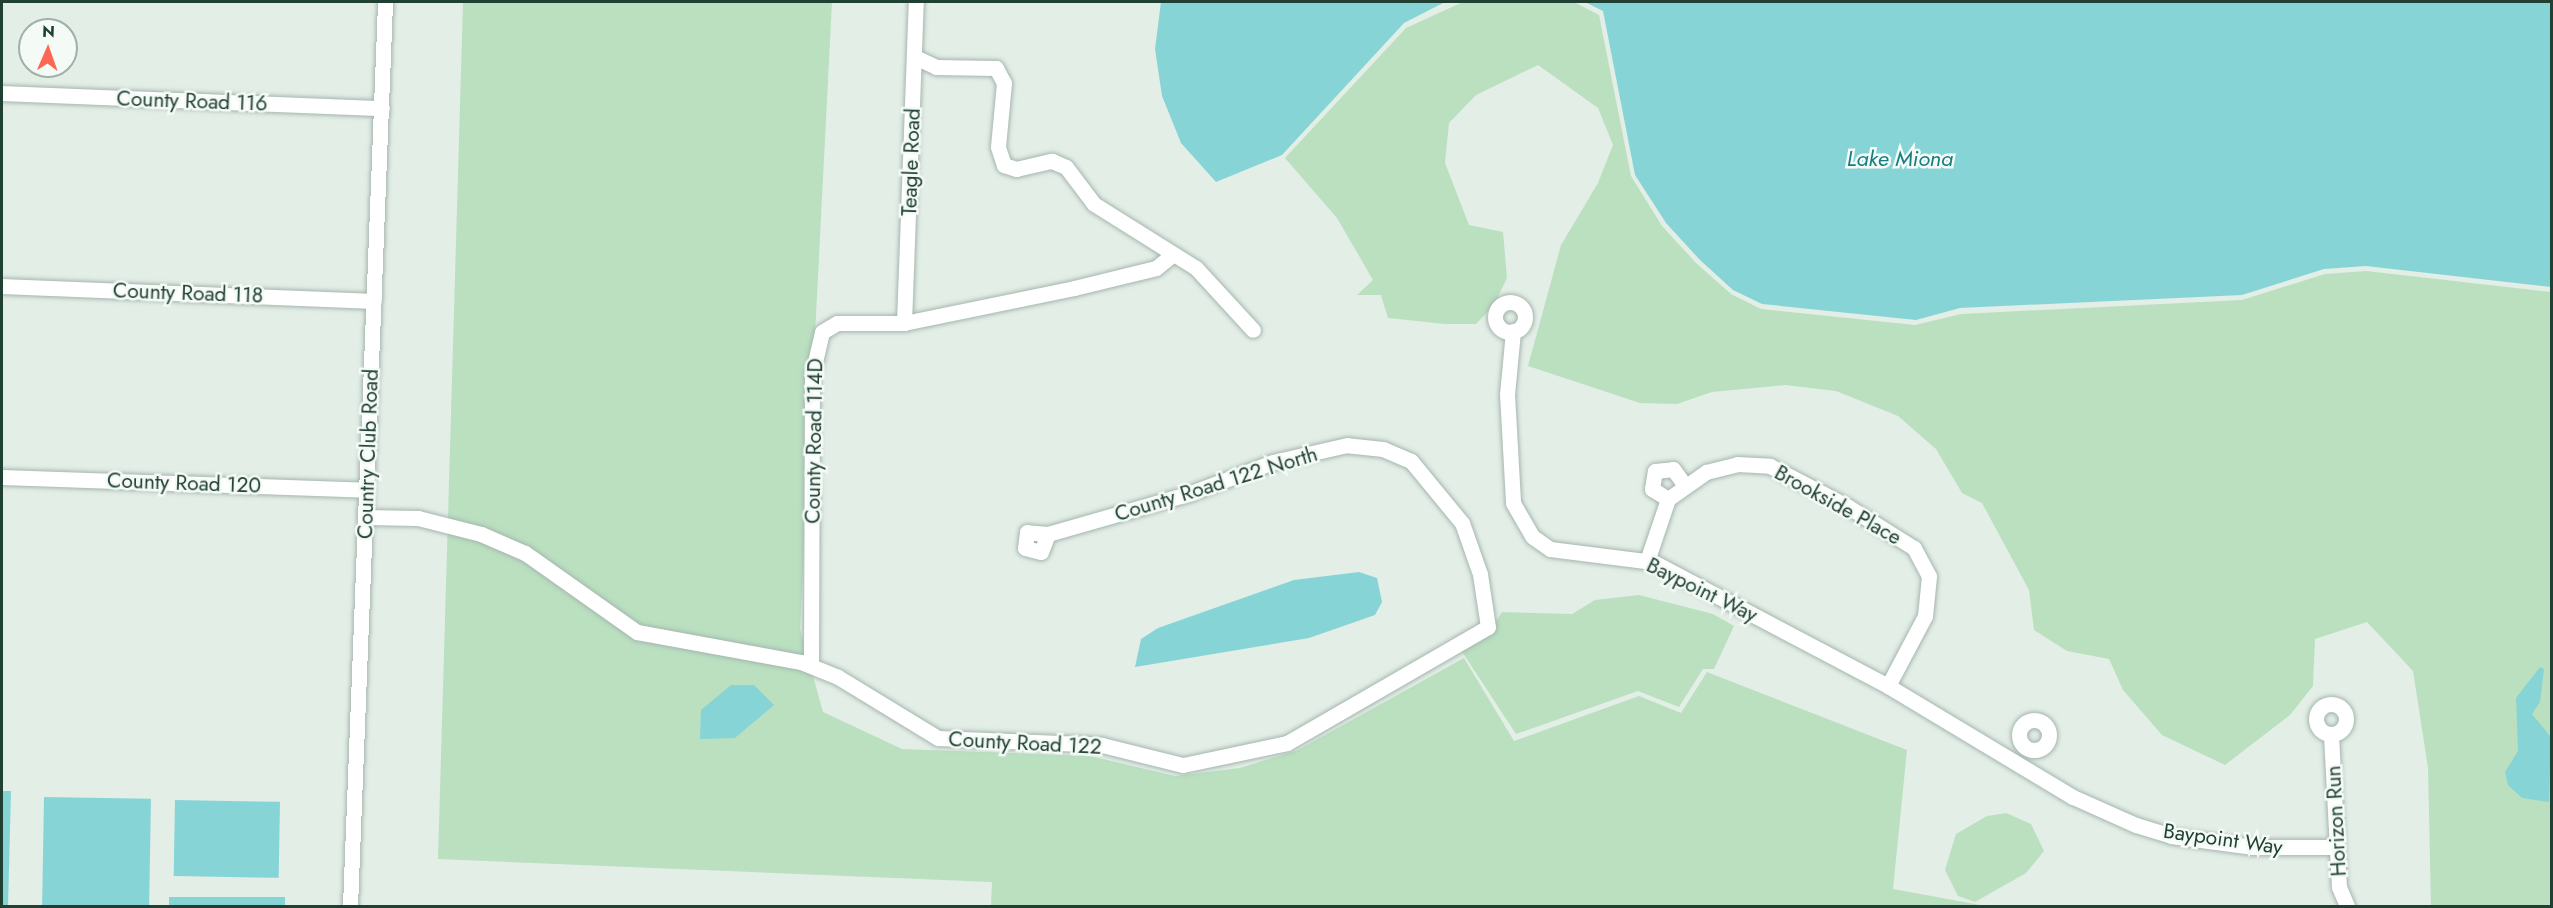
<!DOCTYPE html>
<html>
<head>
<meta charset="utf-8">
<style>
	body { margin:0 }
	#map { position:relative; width:2553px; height:908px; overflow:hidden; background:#e3eee7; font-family:Jost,sans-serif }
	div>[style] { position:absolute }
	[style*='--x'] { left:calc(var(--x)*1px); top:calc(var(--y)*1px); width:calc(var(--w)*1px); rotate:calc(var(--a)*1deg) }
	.green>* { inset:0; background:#bae0c0 }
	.water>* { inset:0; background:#87d4d6; transform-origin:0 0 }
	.roads { filter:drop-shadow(0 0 2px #a5b6ae) drop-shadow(0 0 2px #a5b6ae) }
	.minor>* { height:15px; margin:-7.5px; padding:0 7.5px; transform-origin:7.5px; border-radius:7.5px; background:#fff }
	.minor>.ring { margin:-7.5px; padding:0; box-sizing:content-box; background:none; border:15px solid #fff; border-radius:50% }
	span { translate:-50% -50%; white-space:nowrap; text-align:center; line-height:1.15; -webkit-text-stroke:5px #f4faf6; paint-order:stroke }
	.street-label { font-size:21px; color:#214034 }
	.water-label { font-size:22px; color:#177d81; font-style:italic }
	.frame { position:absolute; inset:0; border:3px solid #214034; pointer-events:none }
	.north { position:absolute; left:18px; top:18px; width:60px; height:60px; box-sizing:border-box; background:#f4faf6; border:2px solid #a0b0a8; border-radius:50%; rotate:2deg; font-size:16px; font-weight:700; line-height:24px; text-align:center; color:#214034 }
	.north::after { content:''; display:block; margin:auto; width:21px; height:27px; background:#fb6754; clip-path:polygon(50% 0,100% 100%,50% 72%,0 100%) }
</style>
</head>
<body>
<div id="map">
	<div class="green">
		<div style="clip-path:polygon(463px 2px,832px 2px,800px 629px,823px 712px,902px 749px,1090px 756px,1175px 776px,1240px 768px,1298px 750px,1464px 658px,1514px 741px,1639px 696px,1681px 713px,1707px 672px,1907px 750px,1893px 889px,1986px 906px,991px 906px,992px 882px,438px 859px)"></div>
		<div style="clip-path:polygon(1463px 2px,1574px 2px,1599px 15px,1631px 176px,1662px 226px,1697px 264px,1731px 294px,1761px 309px,1915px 325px,1961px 314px,2242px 300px,2325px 274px,2366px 271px,2551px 292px,2551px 906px,2431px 906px,2428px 768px,2413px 671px,2367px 622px,2315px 639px,2313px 686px,2290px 715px,2225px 765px,2162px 735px,2123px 690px,2109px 659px,2067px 651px,2034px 630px,2029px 590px,1982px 503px,1962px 493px,1936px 449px,1898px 416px,1836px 391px,1785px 385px,1712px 392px,1677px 404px,1640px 403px,1528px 366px,1561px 245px,1598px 183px,1613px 145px,1598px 108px,1538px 65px,1476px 95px,1449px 123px,1445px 163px,1469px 225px,1503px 232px,1507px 278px,1494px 305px,1476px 324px,1445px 324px,1388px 318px,1381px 295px,1357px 295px,1373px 280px,1337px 218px,1285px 158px,1406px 28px)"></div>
		<div style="clip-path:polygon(1639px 595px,1713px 614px,1734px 626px,1714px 669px,1703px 669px,1679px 707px,1638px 691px,1516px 734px,1459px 647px,1491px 629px,1502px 612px,1572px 614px,1595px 600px)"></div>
		<div style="clip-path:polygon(2006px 813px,2031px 824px,2044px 851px,2026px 873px,1975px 902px,1958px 896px,1945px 870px,1956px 834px,1987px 816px)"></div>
	</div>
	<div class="water">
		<div style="clip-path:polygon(1161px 2px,1445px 2px,1404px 23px,1282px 155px,1216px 182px,1181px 143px,1162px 96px,1155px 49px)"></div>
		<div style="clip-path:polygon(1585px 2px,2551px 2px,2551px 287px,2366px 266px,2324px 269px,2242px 295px,1960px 308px,1916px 320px,1762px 304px,1733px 290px,1700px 260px,1666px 223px,1635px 175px,1603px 11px)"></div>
		<div style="clip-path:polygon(1359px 572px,1377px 578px,1382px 602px,1375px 615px,1309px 638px,1135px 667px,1141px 639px,1158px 628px,1294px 580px)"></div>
		<div style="clip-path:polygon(2540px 667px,2544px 669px,2540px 702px,2532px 714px,2551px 737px,2549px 802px,2522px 798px,2508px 785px,2505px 772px,2518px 751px,2516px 698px)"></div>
		<div style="clip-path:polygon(731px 685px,754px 685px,774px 705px,735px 738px,700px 739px,701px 710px)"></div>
		<div style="clip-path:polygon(2px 791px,11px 791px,8px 906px,2px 906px)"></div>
		<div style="left:44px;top:797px;width:107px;height:109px;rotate:1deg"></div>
		<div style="left:175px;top:800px;width:105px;height:76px;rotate:1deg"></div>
		<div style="left:169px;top:897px;width:116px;height:9px"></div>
	</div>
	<div class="roads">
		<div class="minor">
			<div style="--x:915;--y:57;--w:23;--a:25"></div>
			<div style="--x:936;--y:67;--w:60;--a:1"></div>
			<div style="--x:996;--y:68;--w:17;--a:62"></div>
			<div style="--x:1004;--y:83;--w:64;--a:95.4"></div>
			<div style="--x:998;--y:147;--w:19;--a:72"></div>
			<div style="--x:1004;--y:165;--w:13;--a:18"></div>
			<div style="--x:1016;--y:169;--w:37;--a:-13"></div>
			<div style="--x:1052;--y:161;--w:15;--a:23"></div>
			<div style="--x:1066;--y:167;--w:46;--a:52.9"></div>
			<div style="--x:1094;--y:204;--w:120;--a:32.1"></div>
			<div style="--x:1196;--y:268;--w:84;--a:47.4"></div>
			<div style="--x:2;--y:93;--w:380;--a:2.3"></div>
			<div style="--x:2;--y:286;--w:372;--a:2.3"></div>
			<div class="ring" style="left:1495px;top:302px;width:15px;height:15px"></div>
			<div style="--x:904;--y:323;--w:321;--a:-87.9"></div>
			<div style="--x:1513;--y:331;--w:63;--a:95.4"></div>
			<div style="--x:1507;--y:394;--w:109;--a:86.8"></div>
			<div style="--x:1513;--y:503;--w:39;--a:60"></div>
			<div style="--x:1533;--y:537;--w:21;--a:35"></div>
			<div style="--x:1550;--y:549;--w:104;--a:7.2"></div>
			<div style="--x:1653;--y:562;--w:266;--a:27.8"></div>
			<div style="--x:1888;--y:686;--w:216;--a:31"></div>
			<div style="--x:2073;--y:797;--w:69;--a:24"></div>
			<div style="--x:2136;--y:825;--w:37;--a:17"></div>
			<div style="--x:2171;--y:836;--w:83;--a:7.6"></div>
			<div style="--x:2253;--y:847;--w:84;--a:0"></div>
			<div style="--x:2;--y:477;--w:364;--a:2"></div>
			<div style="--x:1668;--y:499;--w:19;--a:-148"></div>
			<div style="--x:1652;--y:489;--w:18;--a:-81"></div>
			<div style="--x:1655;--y:471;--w:18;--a:-6"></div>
			<div style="--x:1673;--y:469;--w:19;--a:54"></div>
			<div style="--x:365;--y:517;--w:53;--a:1.1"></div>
			<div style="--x:418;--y:518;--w:65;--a:14.3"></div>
			<div style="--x:481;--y:534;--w:48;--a:23.4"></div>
			<div style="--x:525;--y:553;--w:137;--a:35.2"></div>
			<div style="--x:637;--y:632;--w:167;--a:10.4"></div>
			<div style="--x:801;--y:662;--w:40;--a:22"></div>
			<div style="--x:838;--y:677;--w:117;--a:31.4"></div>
			<div style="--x:938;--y:738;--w:164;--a:2.4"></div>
			<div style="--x:1102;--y:745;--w:83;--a:13.9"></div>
			<div style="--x:1183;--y:765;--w:106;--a:-11.9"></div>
			<div style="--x:1287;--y:743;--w:232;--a:-30"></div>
			<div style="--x:1488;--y:627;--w:54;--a:-98.6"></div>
			<div style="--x:1480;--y:574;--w:54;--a:-109.4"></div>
			<div style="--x:1462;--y:523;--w:80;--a:-129.4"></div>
			<div style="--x:1411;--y:461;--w:30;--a:-157"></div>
			<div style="--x:1383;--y:449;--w:36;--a:-174"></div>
			<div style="--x:1347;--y:445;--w:76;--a:167.1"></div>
			<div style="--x:1273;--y:462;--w:88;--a:159.3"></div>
			<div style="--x:1191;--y:493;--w:149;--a:164"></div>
			<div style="--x:1048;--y:534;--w:21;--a:-175"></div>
			<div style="--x:1027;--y:532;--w:16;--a:97"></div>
			<div style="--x:1025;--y:548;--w:16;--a:14"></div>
			<div style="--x:1041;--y:552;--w:19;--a:-69"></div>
			<div style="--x:1647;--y:561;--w:65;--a:-71.3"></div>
			<div style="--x:1668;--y:499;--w:47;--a:-35.4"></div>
			<div style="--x:1706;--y:472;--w:32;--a:-14"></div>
			<div style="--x:1737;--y:464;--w:33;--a:3"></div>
			<div style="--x:1770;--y:466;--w:87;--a:27.5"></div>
			<div style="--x:1847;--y:506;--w:79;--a:32.1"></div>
			<div style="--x:1914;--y:548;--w:32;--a:62"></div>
			<div style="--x:1929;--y:576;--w:40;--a:95.7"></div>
			<div style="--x:1925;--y:616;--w:79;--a:117.9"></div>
			<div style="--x:811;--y:665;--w:290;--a:-89.8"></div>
			<div style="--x:812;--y:375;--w:44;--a:-76.9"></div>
			<div style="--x:822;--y:332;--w:17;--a:-31"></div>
			<div style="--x:837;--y:323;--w:67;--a:0"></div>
			<div style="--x:904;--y:323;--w:174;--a:-11.6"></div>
			<div style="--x:1074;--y:288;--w:84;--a:-13.7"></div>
			<div style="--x:1156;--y:268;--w:22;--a:-39"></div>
			<div class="ring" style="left:2316px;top:704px;width:15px;height:15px"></div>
			<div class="ring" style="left:2019px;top:720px;width:15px;height:15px"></div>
			<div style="--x:2331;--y:735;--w:152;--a:87"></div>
			<div style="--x:2339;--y:887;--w:21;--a:67"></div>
			<div style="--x:350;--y:906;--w:905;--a:-87.78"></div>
		</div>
	</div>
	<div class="street-label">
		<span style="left:192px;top:101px;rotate:2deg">County Road 116</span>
		<span style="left:911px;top:162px;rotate:-88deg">Teagle Road</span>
		<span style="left:188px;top:293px;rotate:2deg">County Road 118</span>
		<span style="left:814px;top:441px;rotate:-89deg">County Road 114D</span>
		<span style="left:368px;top:454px;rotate:-88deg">Country Club Road</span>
		<span style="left:184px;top:483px;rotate:2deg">County Road 120</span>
		<span style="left:1216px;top:484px;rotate:-17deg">County Road 122 North</span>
		<span style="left:1838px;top:505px;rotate:29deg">Brookside Place</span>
		<span style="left:1702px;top:590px;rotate:26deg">Baypoint Way</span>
		<span style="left:1025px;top:743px;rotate:3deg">County Road 122</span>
		<span style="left:2336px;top:821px;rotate:-93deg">Horizon Run</span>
		<span style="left:2223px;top:839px;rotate:8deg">Baypoint Way</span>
	</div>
	<div class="water-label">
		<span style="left:1900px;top:159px">Lake Miona</span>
	</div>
	<div class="frame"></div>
	<div class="north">N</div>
</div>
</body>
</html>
